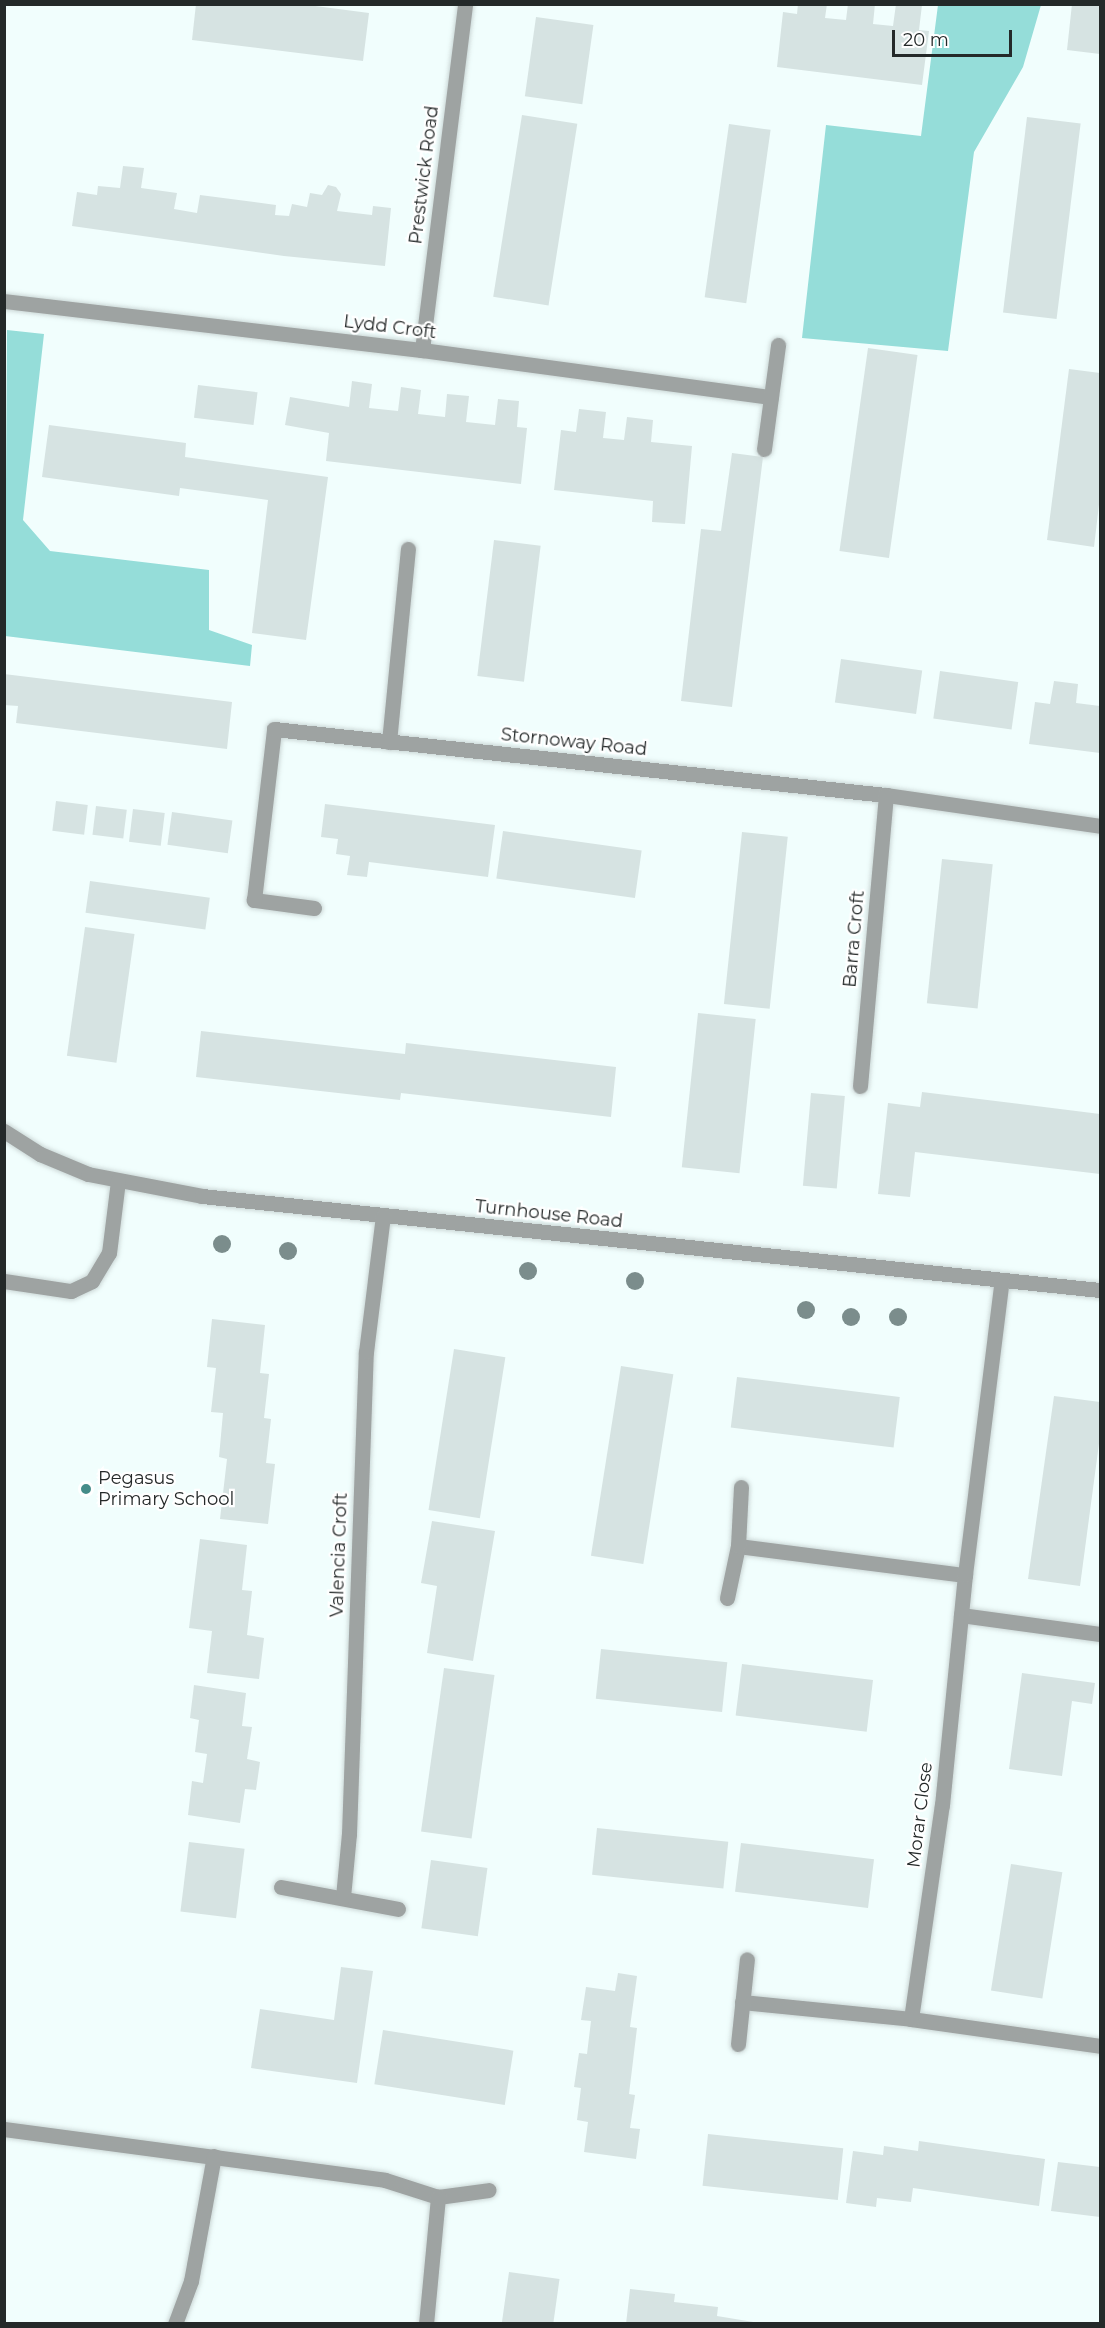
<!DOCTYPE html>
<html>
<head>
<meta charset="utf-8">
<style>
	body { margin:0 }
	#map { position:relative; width:1105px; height:2328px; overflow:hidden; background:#f1fefd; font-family:Montserrat,sans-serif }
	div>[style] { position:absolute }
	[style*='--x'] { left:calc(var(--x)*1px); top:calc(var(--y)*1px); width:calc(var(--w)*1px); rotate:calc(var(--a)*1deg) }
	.green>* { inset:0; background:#95ddd9 }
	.building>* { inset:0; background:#d6e3e2; transform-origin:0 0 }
	.roads { filter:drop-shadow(0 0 2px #ccd8d7) drop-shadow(0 0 2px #ccd8d7) }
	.minor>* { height:15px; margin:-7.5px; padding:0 7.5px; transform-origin:7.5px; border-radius:7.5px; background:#9ea3a2 }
	.trees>* { width:18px; height:18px; margin:-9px; border-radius:50%; background:#7b8d8c }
	.dots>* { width:16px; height:16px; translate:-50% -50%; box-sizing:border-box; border:3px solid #fff; border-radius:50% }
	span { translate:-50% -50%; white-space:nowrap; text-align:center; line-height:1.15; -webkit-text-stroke:4.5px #fff; paint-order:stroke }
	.street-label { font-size:18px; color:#242929 }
	.poi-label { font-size:18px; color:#242929 }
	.left { translate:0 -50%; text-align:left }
	.frame { position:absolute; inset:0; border:6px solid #242929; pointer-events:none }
	.scale { position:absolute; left:892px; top:30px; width:120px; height:27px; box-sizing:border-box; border:3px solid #242929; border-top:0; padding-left:8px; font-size:18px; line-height:21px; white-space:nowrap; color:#242929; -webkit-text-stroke:4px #fff; paint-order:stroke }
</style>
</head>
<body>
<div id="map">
	<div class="green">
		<div style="clip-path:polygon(938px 5px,1041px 5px,1023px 67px,974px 152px,948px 351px,802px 338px,826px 125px,921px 136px)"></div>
		<div style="clip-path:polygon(7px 330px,44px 334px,23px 520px,50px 551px,209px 570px,209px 630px,252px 645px,250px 666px,5px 636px)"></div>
	</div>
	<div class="building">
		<div style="clip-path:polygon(196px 4px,300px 4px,369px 13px,363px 61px,192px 40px)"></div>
		<div style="clip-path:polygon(798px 4px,827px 4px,825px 18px,846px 20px,848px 4px,875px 4px,873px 24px,893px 26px,896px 4px,922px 5px,919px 30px,929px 31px,922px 85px,777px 67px,783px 12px,797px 14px)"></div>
		<div style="clip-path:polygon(1072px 4px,1100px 6px,1100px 54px,1067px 50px)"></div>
		<div style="left:536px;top:17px;width:58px;height:80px;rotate:8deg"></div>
		<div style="left:522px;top:115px;width:56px;height:184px;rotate:9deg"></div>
		<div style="left:1027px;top:117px;width:54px;height:197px;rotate:7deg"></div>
		<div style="left:729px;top:124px;width:42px;height:175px;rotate:8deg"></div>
		<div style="clip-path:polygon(123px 166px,144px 168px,141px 188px,177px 193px,174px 209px,197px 213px,200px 195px,276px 205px,275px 215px,289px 216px,292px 204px,307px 207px,310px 193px,322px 195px,328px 185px,336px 187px,341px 194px,337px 211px,372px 215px,373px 206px,391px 208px,385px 266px,284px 256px,72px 226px,77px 192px,97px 195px,98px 186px,120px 188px)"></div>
		<div style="left:868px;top:348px;width:50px;height:205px;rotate:8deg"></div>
		<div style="clip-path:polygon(1069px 369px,1100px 373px,1100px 496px,1094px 547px,1047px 540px)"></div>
		<div style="clip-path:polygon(352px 381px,372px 384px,369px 408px,398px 411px,401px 387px,421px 390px,418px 414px,445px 417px,447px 394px,469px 396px,466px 422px,495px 425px,498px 399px,519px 401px,517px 427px,527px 428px,521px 484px,326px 461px,329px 433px,285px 425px,290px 397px,349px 407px)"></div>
		<div style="left:198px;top:385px;width:60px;height:33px;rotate:7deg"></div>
		<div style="clip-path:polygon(579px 409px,606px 412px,603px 438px,624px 440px,627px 417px,653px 420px,651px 442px,692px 446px,685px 524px,652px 522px,653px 501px,554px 490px,561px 430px,576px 432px)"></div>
		<div style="clip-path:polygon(49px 425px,186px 443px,185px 457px,328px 477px,306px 640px,252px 633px,268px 500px,180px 488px,179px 496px,42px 477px)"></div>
		<div style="clip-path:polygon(732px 453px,763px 457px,732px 707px,681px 701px,701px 529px,721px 531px)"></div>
		<div style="left:494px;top:540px;width:47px;height:137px;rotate:7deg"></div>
		<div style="left:841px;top:659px;width:82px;height:44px;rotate:8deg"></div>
		<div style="left:940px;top:671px;width:79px;height:48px;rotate:8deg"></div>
		<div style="clip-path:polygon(4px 674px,232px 702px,227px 749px,16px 723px,18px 706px,4px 705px)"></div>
		<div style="clip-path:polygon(1054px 681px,1078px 684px,1076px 703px,1100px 706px,1100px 753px,1029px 744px,1035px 702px,1050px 704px)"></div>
		<div style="left:56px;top:801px;width:32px;height:30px;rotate:7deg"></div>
		<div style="clip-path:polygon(325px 804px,495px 825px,488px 877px,369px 862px,367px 877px,347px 875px,350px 856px,336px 854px,338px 839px,321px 837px)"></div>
		<div style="left:96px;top:806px;width:31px;height:29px;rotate:7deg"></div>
		<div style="left:133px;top:809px;width:32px;height:33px;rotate:7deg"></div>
		<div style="left:172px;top:812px;width:61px;height:33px;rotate:8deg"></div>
		<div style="left:503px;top:831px;width:140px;height:48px;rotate:8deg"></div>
		<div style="left:742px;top:832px;width:46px;height:173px;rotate:6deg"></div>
		<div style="left:942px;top:859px;width:51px;height:145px;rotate:6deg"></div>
		<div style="left:90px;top:881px;width:121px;height:32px;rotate:8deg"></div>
		<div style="left:85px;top:927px;width:50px;height:130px;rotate:8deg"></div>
		<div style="left:698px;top:1013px;width:58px;height:155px;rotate:6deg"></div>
		<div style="clip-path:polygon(201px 1031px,405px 1054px,406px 1043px,616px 1067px,611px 1117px,401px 1093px,400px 1100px,196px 1077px)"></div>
		<div style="clip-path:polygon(922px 1092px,1100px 1114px,1100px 1174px,915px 1152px,910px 1197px,878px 1194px,888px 1103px,920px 1107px)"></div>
		<div style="left:811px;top:1093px;width:34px;height:93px;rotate:5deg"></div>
		<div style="clip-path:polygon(212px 1319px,265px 1325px,260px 1373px,269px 1374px,264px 1418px,271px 1419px,266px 1463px,275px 1464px,268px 1524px,220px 1519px,227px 1459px,219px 1457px,223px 1413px,211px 1412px,216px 1368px,207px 1367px)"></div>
		<div style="left:454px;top:1349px;width:52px;height:163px;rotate:9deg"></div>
		<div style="left:621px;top:1366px;width:53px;height:192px;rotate:9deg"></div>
		<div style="left:737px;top:1377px;width:164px;height:51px;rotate:7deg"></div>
		<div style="clip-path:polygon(1054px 1396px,1100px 1402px,1100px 1436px,1080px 1586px,1028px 1579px)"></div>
		<div style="clip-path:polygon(432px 1521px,495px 1531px,473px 1661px,427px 1653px,437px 1586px,421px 1583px)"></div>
		<div style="clip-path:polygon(200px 1539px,247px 1545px,242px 1590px,252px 1591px,247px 1635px,264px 1638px,259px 1679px,207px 1673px,212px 1631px,189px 1628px)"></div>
		<div style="left:601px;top:1649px;width:127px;height:50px;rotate:6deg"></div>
		<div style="left:742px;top:1664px;width:132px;height:52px;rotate:7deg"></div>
		<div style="left:444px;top:1668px;width:51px;height:165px;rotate:8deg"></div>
		<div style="clip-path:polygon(1022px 1673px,1095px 1683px,1092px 1704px,1072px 1701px,1062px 1776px,1009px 1769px)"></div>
		<div style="clip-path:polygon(194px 1685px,246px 1693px,242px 1726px,252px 1727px,247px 1759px,260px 1762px,256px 1790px,245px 1789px,240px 1823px,188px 1815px,192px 1781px,203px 1783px,207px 1754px,195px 1752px,199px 1720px,190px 1718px)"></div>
		<div style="left:597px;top:1828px;width:132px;height:47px;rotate:6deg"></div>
		<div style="left:189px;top:1842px;width:56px;height:70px;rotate:7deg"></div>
		<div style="left:741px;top:1843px;width:134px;height:49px;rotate:7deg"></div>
		<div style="left:431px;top:1860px;width:57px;height:69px;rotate:8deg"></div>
		<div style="left:1011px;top:1864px;width:52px;height:128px;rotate:9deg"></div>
		<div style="clip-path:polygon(341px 1967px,373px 1971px,357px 2083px,251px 2068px,260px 2009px,334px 2020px)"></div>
		<div style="clip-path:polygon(618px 1973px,637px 1976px,630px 2027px,637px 2028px,629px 2094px,635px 2095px,630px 2128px,640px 2129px,636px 2159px,584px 2152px,588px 2122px,577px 2120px,581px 2088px,574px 2087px,579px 2053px,587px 2054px,591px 2021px,581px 2020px,586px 1987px,615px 1991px)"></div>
		<div style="left:383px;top:2030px;width:132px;height:55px;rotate:9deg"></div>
		<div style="left:708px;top:2134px;width:136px;height:52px;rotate:6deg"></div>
		<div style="clip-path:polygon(919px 2141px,1045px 2159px,1039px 2206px,913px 2188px,911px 2202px,877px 2198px,876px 2207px,846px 2203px,853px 2151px,883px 2155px,884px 2146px,918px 2151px)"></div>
		<div style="clip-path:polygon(1058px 2162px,1100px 2167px,1100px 2217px,1051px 2211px)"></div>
		<div style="left:509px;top:2272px;width:51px;height:52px;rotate:8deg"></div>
		<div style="clip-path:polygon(630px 2289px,675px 2294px,674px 2302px,718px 2307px,717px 2316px,765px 2324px,626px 2324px)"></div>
	</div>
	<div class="roads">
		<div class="minor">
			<div style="--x:4;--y:301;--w:421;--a:6.7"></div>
			<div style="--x:422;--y:350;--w:352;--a:7.7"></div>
			<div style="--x:422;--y:350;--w:349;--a:-82.9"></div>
			<div style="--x:764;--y:449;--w:105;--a:-82.3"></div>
			<div style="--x:389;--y:742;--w:194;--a:-84.4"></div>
			<div style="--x:314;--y:908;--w:61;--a:-172.4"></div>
			<div style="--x:254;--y:900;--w:172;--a:-83.3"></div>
			<div style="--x:274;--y:729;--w:616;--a:6.16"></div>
			<div style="--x:886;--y:795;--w:216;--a:8.2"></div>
			<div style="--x:860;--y:1086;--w:292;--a:-84.9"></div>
			<div style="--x:4;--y:1131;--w:43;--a:32.6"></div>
			<div style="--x:40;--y:1154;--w:52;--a:22.6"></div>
			<div style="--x:88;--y:1174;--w:116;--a:10.9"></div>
			<div style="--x:202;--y:1196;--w:903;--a:5.98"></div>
			<div style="--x:4;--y:1281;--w:68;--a:8.5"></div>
			<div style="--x:71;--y:1291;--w:23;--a:-25"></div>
			<div style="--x:92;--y:1281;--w:33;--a:-59"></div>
			<div style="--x:109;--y:1253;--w:73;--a:-82.9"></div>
			<div style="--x:738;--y:1546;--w:229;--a:7.3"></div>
			<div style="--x:727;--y:1598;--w:53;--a:-78.1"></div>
			<div style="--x:738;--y:1546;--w:59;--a:-87.1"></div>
			<div style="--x:961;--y:1615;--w:140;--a:7.8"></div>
			<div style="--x:281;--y:1887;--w:119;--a:10.6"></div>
			<div style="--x:343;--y:1897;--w:63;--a:-84.6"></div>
			<div style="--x:349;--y:1834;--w:482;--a:-88"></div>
			<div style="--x:366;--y:1352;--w:137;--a:-82.9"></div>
			<div style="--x:742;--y:2002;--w:170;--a:5.7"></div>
			<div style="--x:911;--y:2019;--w:191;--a:8.1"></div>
			<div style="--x:911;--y:2019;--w:216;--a:-81.8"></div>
			<div style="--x:942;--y:1805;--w:231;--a:-84.3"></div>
			<div style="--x:965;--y:1575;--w:297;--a:-82.9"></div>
			<div style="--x:738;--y:2044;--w:85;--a:-84"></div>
			<div style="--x:4;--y:2129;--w:384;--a:7.6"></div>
			<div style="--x:385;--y:2180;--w:56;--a:17.8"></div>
			<div style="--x:438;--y:2197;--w:51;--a:-7.8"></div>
			<div style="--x:175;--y:2324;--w:46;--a:-69.6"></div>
			<div style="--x:191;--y:2281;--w:127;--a:-79.6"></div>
			<div style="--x:426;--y:2324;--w:128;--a:-84.6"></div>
		</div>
	</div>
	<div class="trees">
		<div style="left:222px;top:1244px"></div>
		<div style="left:288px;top:1251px"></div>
		<div style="left:528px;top:1271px"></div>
		<div style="left:635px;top:1281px"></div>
		<div style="left:806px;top:1310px"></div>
		<div style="left:851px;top:1317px"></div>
		<div style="left:898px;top:1317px"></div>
	</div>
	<div class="dots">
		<div style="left:86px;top:1489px;background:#458c89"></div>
	</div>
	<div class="street-label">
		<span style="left:424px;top:175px;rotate:-83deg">Prestwick Road</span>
		<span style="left:390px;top:327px;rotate:7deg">Lydd Croft</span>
		<span style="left:574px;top:742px;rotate:6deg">Stornoway Road</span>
		<span style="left:854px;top:939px;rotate:-85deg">Barra Croft</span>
		<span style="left:549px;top:1214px;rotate:6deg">Turnhouse Road</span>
		<span style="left:339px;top:1555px;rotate:-88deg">Valencia Croft</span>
		<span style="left:920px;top:1815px;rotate:-83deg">Morar Close</span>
	</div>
	<div class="poi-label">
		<span class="left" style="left:98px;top:1489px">Pegasus<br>Primary School</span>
	</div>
	<div class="frame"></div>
	<div class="scale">20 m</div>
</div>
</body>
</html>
